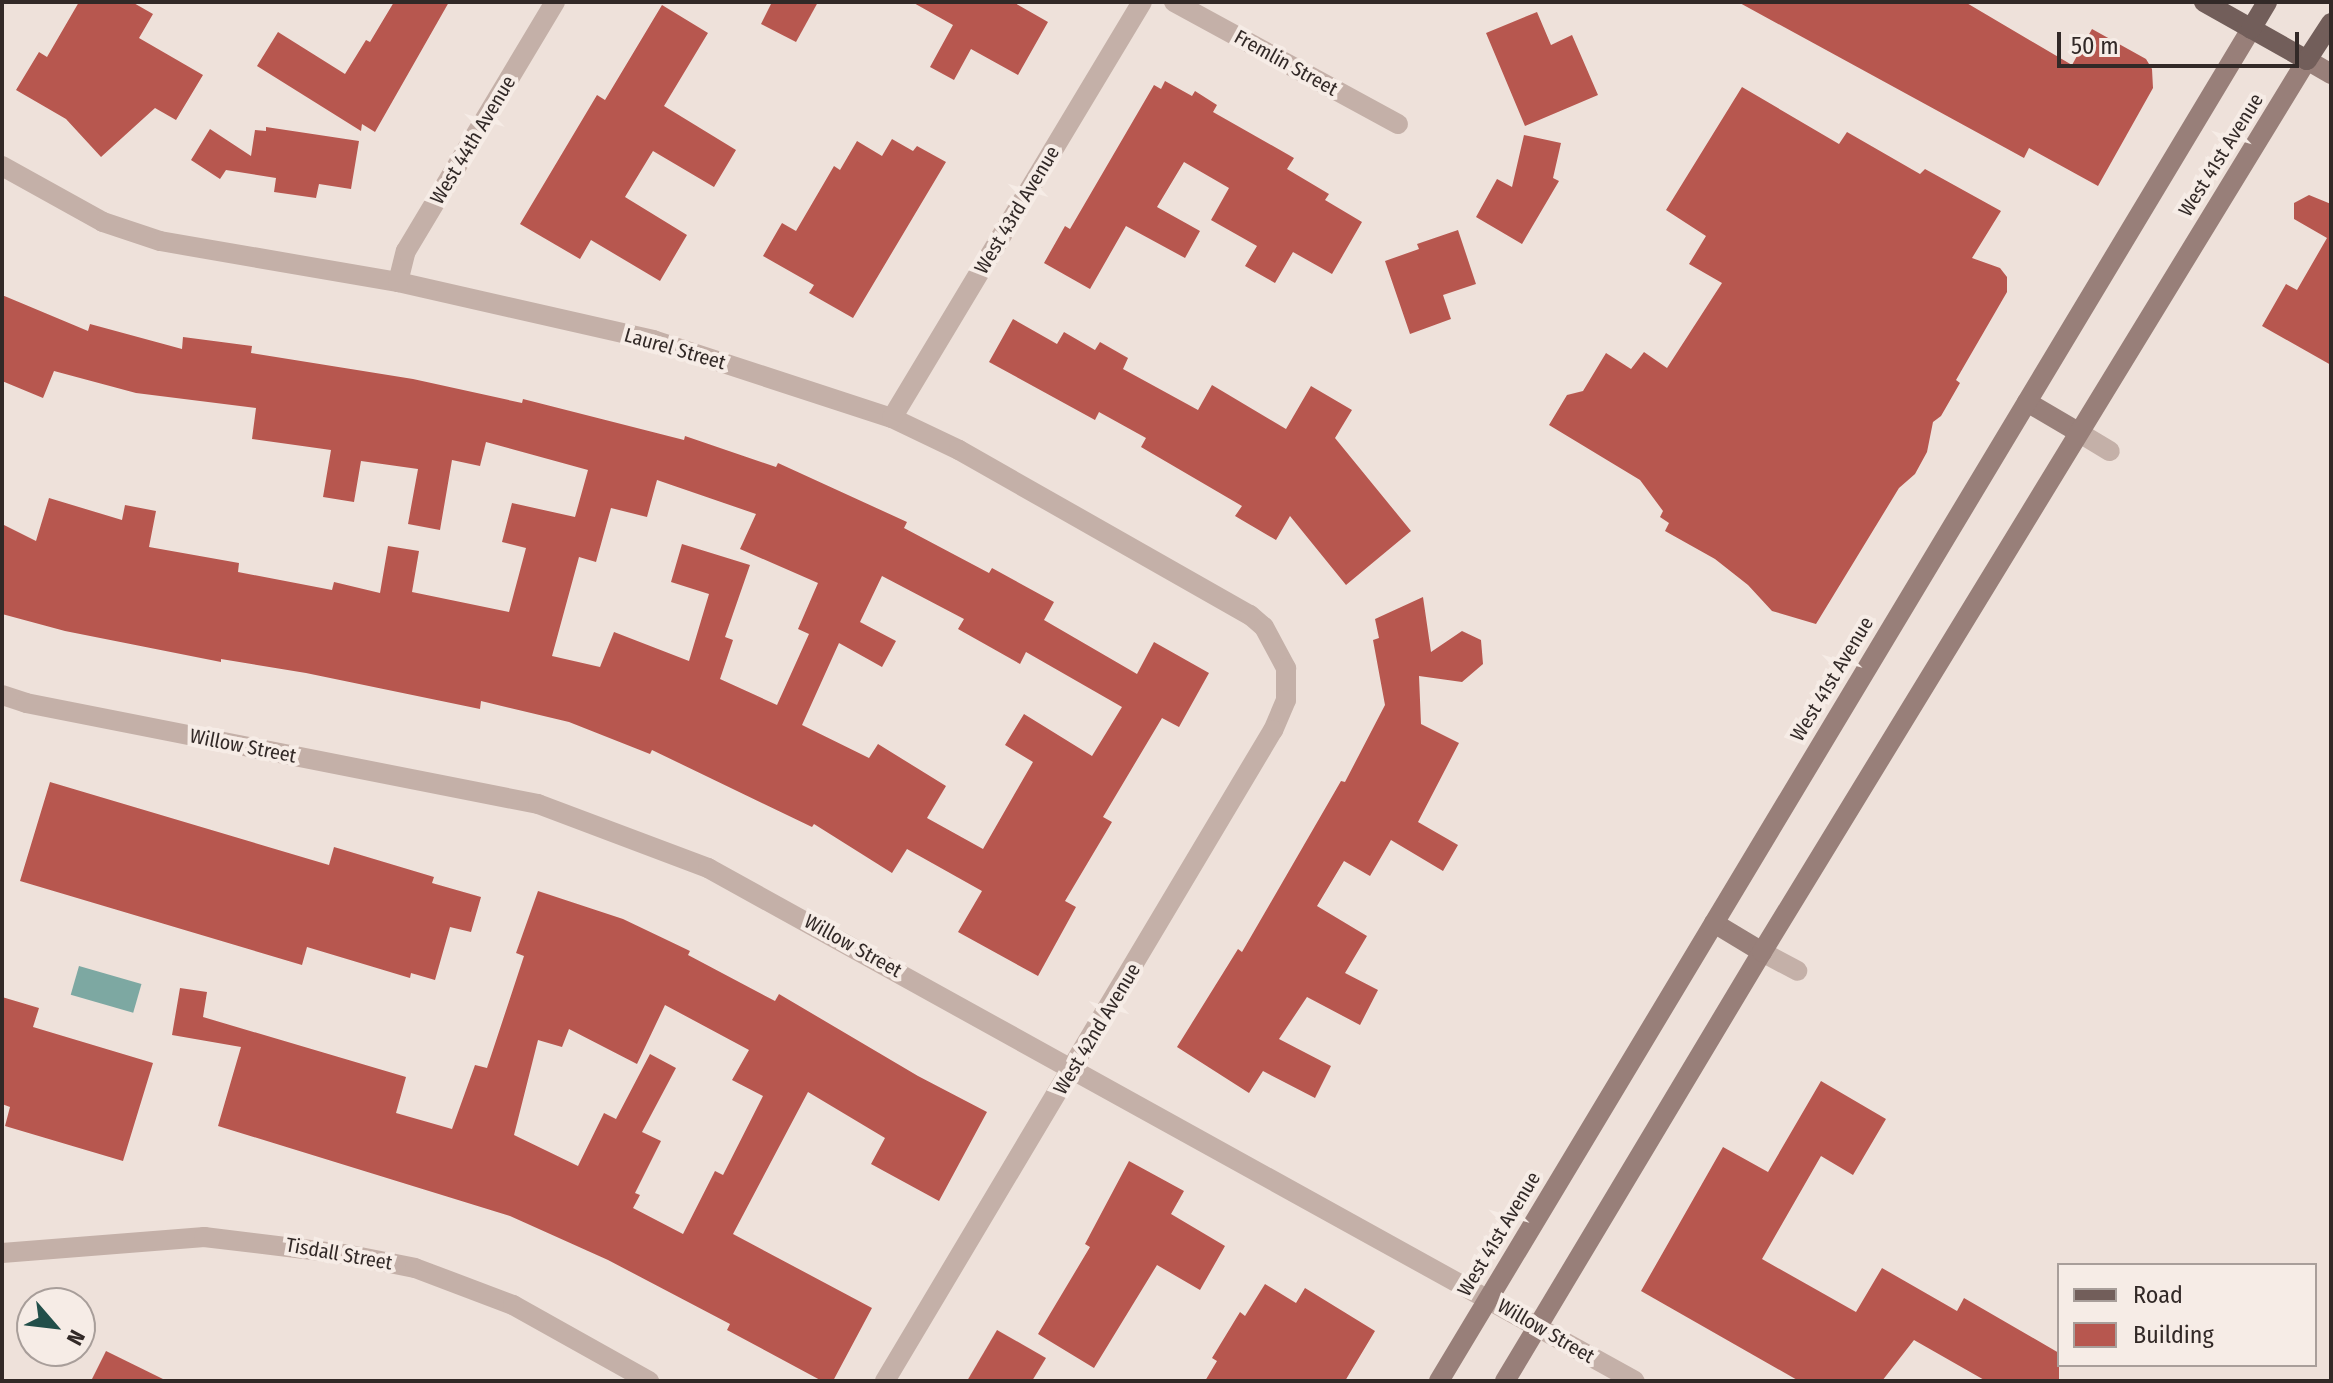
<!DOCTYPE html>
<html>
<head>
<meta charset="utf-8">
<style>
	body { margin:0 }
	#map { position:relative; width:2333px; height:1383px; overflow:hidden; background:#eee1da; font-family:"Fira Sans Condensed",sans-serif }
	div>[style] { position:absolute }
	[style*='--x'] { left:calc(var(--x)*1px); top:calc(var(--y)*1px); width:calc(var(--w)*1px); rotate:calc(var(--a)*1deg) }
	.water>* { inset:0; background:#7da8a2; transform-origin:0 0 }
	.building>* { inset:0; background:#b7574f }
	.street>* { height:20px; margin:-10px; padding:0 10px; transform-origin:10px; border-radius:10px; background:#c4b0a8 }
	.secondary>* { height:20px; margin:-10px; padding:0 10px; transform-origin:10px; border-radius:10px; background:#987f79 }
	.primary>* { height:20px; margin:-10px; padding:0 10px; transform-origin:10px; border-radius:10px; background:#725e5a }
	span { translate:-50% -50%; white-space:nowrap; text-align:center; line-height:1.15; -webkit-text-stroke:8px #f6ece6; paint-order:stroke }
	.street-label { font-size:20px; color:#322927 }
	.frame { position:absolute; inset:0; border:4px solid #322927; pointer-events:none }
	.legend { position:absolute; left:2057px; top:1263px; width:260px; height:104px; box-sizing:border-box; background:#f6ece6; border:2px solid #a89e9a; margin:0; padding:10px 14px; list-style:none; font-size:24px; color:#322927 }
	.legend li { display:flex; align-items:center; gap:16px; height:40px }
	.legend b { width:40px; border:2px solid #a89e9a }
	.north { position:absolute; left:16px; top:1287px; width:80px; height:80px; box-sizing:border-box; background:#f6ece6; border:2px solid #a89e9a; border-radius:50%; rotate:118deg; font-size:22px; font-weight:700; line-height:32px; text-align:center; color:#322927 }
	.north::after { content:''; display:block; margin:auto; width:28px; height:36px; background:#224f4a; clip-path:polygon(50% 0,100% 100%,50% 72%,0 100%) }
	.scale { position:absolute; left:2057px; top:32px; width:242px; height:36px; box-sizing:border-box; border:4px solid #322927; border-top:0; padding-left:10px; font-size:24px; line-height:28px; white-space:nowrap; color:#322927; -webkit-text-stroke:6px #f6ece6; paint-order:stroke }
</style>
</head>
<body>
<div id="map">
	<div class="water">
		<div style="left:79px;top:966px;width:65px;height:30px;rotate:16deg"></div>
	</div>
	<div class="building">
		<div style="clip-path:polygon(79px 2px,132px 2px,153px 14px,139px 38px,203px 75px,176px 120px,155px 108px,101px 157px,66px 119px,16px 90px,39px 52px,47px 57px)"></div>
		<div style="clip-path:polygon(394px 2px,449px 2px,375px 132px,362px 124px,361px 131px,257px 66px,278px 32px,345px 74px,366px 40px,370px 42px)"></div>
		<div style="clip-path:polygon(772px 2px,818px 2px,796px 42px,761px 24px)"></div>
		<div style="clip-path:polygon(912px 2px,1013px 2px,1048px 22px,1018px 75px,971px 49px,954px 80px,930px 67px,953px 25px)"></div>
		<div style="clip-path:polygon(1738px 2px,1965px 2px,2072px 65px,2092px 29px,2146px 59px,2152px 69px,2153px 88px,2098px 186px,2029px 148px,2024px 158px)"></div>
		<div style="clip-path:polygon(662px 5px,708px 33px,664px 106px,736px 150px,714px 187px,653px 151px,625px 197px,687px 235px,660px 281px,591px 240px,580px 259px,520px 224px,597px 95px,605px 100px)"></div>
		<div style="clip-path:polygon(1537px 12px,1551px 45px,1572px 35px,1598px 95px,1525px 126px,1486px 33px)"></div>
		<div style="clip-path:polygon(1165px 81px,1192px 96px,1195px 91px,1217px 105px,1213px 112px,1294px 158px,1287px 169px,1329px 194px,1325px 200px,1362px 222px,1332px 274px,1293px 252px,1275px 283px,1245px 266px,1257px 246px,1211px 220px,1229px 188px,1184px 162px,1157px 207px,1200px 231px,1185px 258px,1126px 226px,1090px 289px,1044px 263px,1065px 226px,1070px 229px,1154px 85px,1161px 89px)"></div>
		<div style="clip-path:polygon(1742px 87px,1839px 144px,1847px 132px,1920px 174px,1925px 169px,2001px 211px,1972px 258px,2000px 268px,2007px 277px,2007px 292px,1956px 380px,1960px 383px,1941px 416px,1933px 422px,1927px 452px,1915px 474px,1899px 488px,1816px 624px,1772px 611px,1748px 585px,1715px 559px,1665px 531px,1669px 523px,1660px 517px,1663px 511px,1640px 480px,1549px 425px,1567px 395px,1583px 391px,1606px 353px,1631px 369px,1644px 352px,1667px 368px,1722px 283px,1689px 264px,1706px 236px,1666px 210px)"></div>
		<div style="clip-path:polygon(266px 127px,359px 141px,351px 189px,319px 184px,316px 198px,274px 192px,276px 178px,226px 170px,220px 179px,191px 160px,210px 129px,251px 156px,255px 130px,266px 131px)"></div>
		<div style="clip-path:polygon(1524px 135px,1561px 143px,1553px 178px,1559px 181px,1522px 244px,1476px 217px,1497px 179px,1512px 187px)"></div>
		<div style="clip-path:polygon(892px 139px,913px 151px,917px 146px,946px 162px,853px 318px,809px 293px,814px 285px,763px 256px,782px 223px,796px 231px,834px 166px,840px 170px,857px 141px,882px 156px)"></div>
		<div style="clip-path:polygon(2309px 195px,2331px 204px,2331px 365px,2262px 326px,2286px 284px,2297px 290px,2327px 238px,2294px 219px,2294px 203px)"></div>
		<div style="clip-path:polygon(1458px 230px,1476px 284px,1443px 295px,1451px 319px,1410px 334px,1385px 261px,1419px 249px,1417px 244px)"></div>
		<div style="clip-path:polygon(evenodd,2px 295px,88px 331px,90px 324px,182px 349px,183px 337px,252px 346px,251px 353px,413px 379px,522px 403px,523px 399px,684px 440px,685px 436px,776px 467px,778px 463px,907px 522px,904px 528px,989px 573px,992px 568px,1054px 602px,1044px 620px,1137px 674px,1154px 642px,1209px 673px,1179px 727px,1162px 718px,1103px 817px,1112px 822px,1065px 901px,1076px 907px,1038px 976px,958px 932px,982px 891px,907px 849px,892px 873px,814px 824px,812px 827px,652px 750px,650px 754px,569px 722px,481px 701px,480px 709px,306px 673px,221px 659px,221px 662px,65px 631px,2px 614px,2px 524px,36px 541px,49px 498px,122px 520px,125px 505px,156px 511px,149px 547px,239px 563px,238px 572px,332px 590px,334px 582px,380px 593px,388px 546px,419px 551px,412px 592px,509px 612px,526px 548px,502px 542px,512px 503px,575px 517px,588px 470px,486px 442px,480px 466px,452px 460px,440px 530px,408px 524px,418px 469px,361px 461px,354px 502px,323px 497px,331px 450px,252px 439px,256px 408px,136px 393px,54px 371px,43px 398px,2px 381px,2px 295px,657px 480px,756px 514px,740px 549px,818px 583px,798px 629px,809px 634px,777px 705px,720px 679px,733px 640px,725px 637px,750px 565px,682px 544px,671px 582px,709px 594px,689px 661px,614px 632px,600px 667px,552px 656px,579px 557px,596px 562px,611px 508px,647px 517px,657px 480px,2px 295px,882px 576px,964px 619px,958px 629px,1020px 664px,1026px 652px,1122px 707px,1092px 756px,1024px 714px,1005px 745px,1033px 762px,983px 849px,927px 818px,946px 786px,878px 744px,869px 758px,802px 725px,839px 643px,882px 667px,896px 641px,860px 622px,882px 576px)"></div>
		<div style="clip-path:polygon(1013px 319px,1057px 344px,1064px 332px,1095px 350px,1100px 342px,1128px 358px,1123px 369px,1198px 410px,1212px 385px,1286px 429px,1311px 386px,1352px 410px,1335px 438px,1411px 531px,1346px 585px,1290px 516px,1276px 540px,1235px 516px,1242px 506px,1141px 447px,1146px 438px,1099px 412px,1095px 420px,989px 362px)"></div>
		<div style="clip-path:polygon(1423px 597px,1431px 652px,1462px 631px,1481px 640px,1483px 664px,1462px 682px,1419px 676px,1421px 724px,1459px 743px,1418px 822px,1458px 845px,1443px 871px,1391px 840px,1370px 876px,1344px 861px,1317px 906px,1367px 936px,1345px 973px,1378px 990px,1360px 1025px,1307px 997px,1279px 1039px,1331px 1066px,1315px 1098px,1263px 1071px,1249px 1093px,1177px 1047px,1238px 949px,1242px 952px,1341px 781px,1345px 782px,1385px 705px,1373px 640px,1379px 638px,1375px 619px)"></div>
		<div style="clip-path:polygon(50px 782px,329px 865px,334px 847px,434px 877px,432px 883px,481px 897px,471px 932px,450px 927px,435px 980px,411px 973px,410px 978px,307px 947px,302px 965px,20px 881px)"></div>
		<div style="clip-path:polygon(evenodd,538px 891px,623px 919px,690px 951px,688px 955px,775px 1001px,779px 994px,918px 1076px,987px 1112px,939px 1201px,871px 1164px,885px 1138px,808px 1092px,733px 1234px,872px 1308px,833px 1381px,822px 1381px,727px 1330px,730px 1324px,608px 1260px,510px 1216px,218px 1126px,241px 1047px,172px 1035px,180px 988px,207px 992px,203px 1017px,406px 1077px,396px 1113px,452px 1129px,475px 1065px,487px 1068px,524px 956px,516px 953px,538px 891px,665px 1005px,749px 1050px,732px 1080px,763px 1096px,723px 1175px,715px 1171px,683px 1234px,633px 1208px,640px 1195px,635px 1193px,661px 1141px,642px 1132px,676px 1068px,650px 1054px,616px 1119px,604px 1113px,578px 1166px,514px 1135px,538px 1040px,562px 1047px,569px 1029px,637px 1064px,665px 1005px)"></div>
		<div style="clip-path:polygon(2px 997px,39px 1008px,33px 1027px,153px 1063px,123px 1161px,5px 1126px,10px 1107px,2px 1104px)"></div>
		<div style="clip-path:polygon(1821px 1081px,1886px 1119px,1853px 1175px,1821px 1156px,1762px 1259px,1856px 1312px,1882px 1268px,1957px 1311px,1964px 1298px,2059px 1353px,2059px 1381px,1986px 1381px,1914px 1340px,1882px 1381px,1799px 1381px,1641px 1291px,1723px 1147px,1768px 1172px)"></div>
		<div style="clip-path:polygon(1129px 1161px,1184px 1191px,1171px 1214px,1225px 1246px,1200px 1290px,1157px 1265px,1094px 1368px,1038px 1334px,1090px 1247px,1085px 1244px)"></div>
		<div style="clip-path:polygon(1265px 1284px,1296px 1303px,1305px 1288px,1375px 1331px,1345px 1381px,1205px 1381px,1217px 1361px,1212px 1358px,1240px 1312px,1245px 1316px)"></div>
		<div style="clip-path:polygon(997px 1330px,1046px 1358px,1032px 1381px,967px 1381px)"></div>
		<div style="clip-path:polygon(106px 1351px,167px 1381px,91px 1381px)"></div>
	</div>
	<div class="street">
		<div style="--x:1174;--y:2;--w:255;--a:28.6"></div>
		<div style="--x:2;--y:166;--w:115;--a:29"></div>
		<div style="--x:103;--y:222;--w:60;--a:18.4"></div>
		<div style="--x:160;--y:241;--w:242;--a:9.8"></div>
		<div style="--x:398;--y:282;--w:262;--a:12.8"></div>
		<div style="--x:653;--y:340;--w:251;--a:18.1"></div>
		<div style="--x:892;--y:418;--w:74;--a:25.5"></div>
		<div style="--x:959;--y:450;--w:335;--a:29.6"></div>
		<div style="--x:1250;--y:615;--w:18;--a:41"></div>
		<div style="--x:1264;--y:627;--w:47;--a:61.8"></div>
		<div style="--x:1286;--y:668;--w:32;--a:90"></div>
		<div style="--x:1286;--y:700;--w:33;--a:113"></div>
		<div style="--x:1273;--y:730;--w:758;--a:120.8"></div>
		<div style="--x:398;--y:282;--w:32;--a:-76"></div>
		<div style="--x:406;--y:251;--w:290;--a:-59.1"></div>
		<div style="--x:892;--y:418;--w:485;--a:-59"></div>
		<div style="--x:2078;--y:432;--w:37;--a:31"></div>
		<div style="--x:2;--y:695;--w:25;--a:18"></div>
		<div style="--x:26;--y:703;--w:522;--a:11.16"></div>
		<div style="--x:538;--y:804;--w:182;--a:20.6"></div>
		<div style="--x:708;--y:868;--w:1059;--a:28.96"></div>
		<div style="--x:1762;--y:952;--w:40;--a:28"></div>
		<div style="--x:2;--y:1253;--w:203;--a:-4.5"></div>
		<div style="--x:204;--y:1237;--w:142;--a:6.9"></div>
		<div style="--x:345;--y:1254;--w:71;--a:11.3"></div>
		<div style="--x:415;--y:1268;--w:105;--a:20.7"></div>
		<div style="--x:513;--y:1305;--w:156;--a:29.2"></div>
	</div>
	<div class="secondary">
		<div style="--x:2027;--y:402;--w:59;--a:30.5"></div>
		<div style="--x:1714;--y:923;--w:56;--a:31.1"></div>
		<div style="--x:1439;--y:1381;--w:1577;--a:-59.01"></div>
		<div style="--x:1505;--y:1381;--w:500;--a:-59.08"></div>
		<div style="--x:1762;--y:952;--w:1045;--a:-58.58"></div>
		<div style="--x:2307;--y:60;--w:28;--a:30"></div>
	</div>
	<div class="primary">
		<div style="--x:2204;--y:2;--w:118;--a:29.4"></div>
		<div style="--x:2307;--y:60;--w:44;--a:-57"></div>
		<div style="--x:2251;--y:29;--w:31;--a:-59"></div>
	</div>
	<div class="street-label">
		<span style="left:1286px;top:63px;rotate:29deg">Fremlin Street</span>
		<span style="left:473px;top:140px;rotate:-59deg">West 44th Avenue</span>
		<span style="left:2221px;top:155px;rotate:-58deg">West 41st Avenue</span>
		<span style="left:1017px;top:210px;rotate:-59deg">West 43rd Avenue</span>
		<span style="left:675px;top:349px;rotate:16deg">Laurel Street</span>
		<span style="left:1832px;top:679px;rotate:-59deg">West 41st Avenue</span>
		<span style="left:243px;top:746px;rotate:11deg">Willow Street</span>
		<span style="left:853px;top:946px;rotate:29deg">Willow Street</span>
		<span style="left:1097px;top:1029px;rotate:-59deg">West 42nd Avenue</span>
		<span style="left:1499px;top:1234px;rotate:-59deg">West 41st Avenue</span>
		<span style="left:339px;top:1254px;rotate:10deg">Tisdall Street</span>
		<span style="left:1546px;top:1331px;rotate:30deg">Willow Street</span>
	</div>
	<div class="frame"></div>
	<ul class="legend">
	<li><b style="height:10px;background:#725e5a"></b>Road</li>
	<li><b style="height:22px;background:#b7574f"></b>Building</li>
	</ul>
	<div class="north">N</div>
	<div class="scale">50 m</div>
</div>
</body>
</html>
